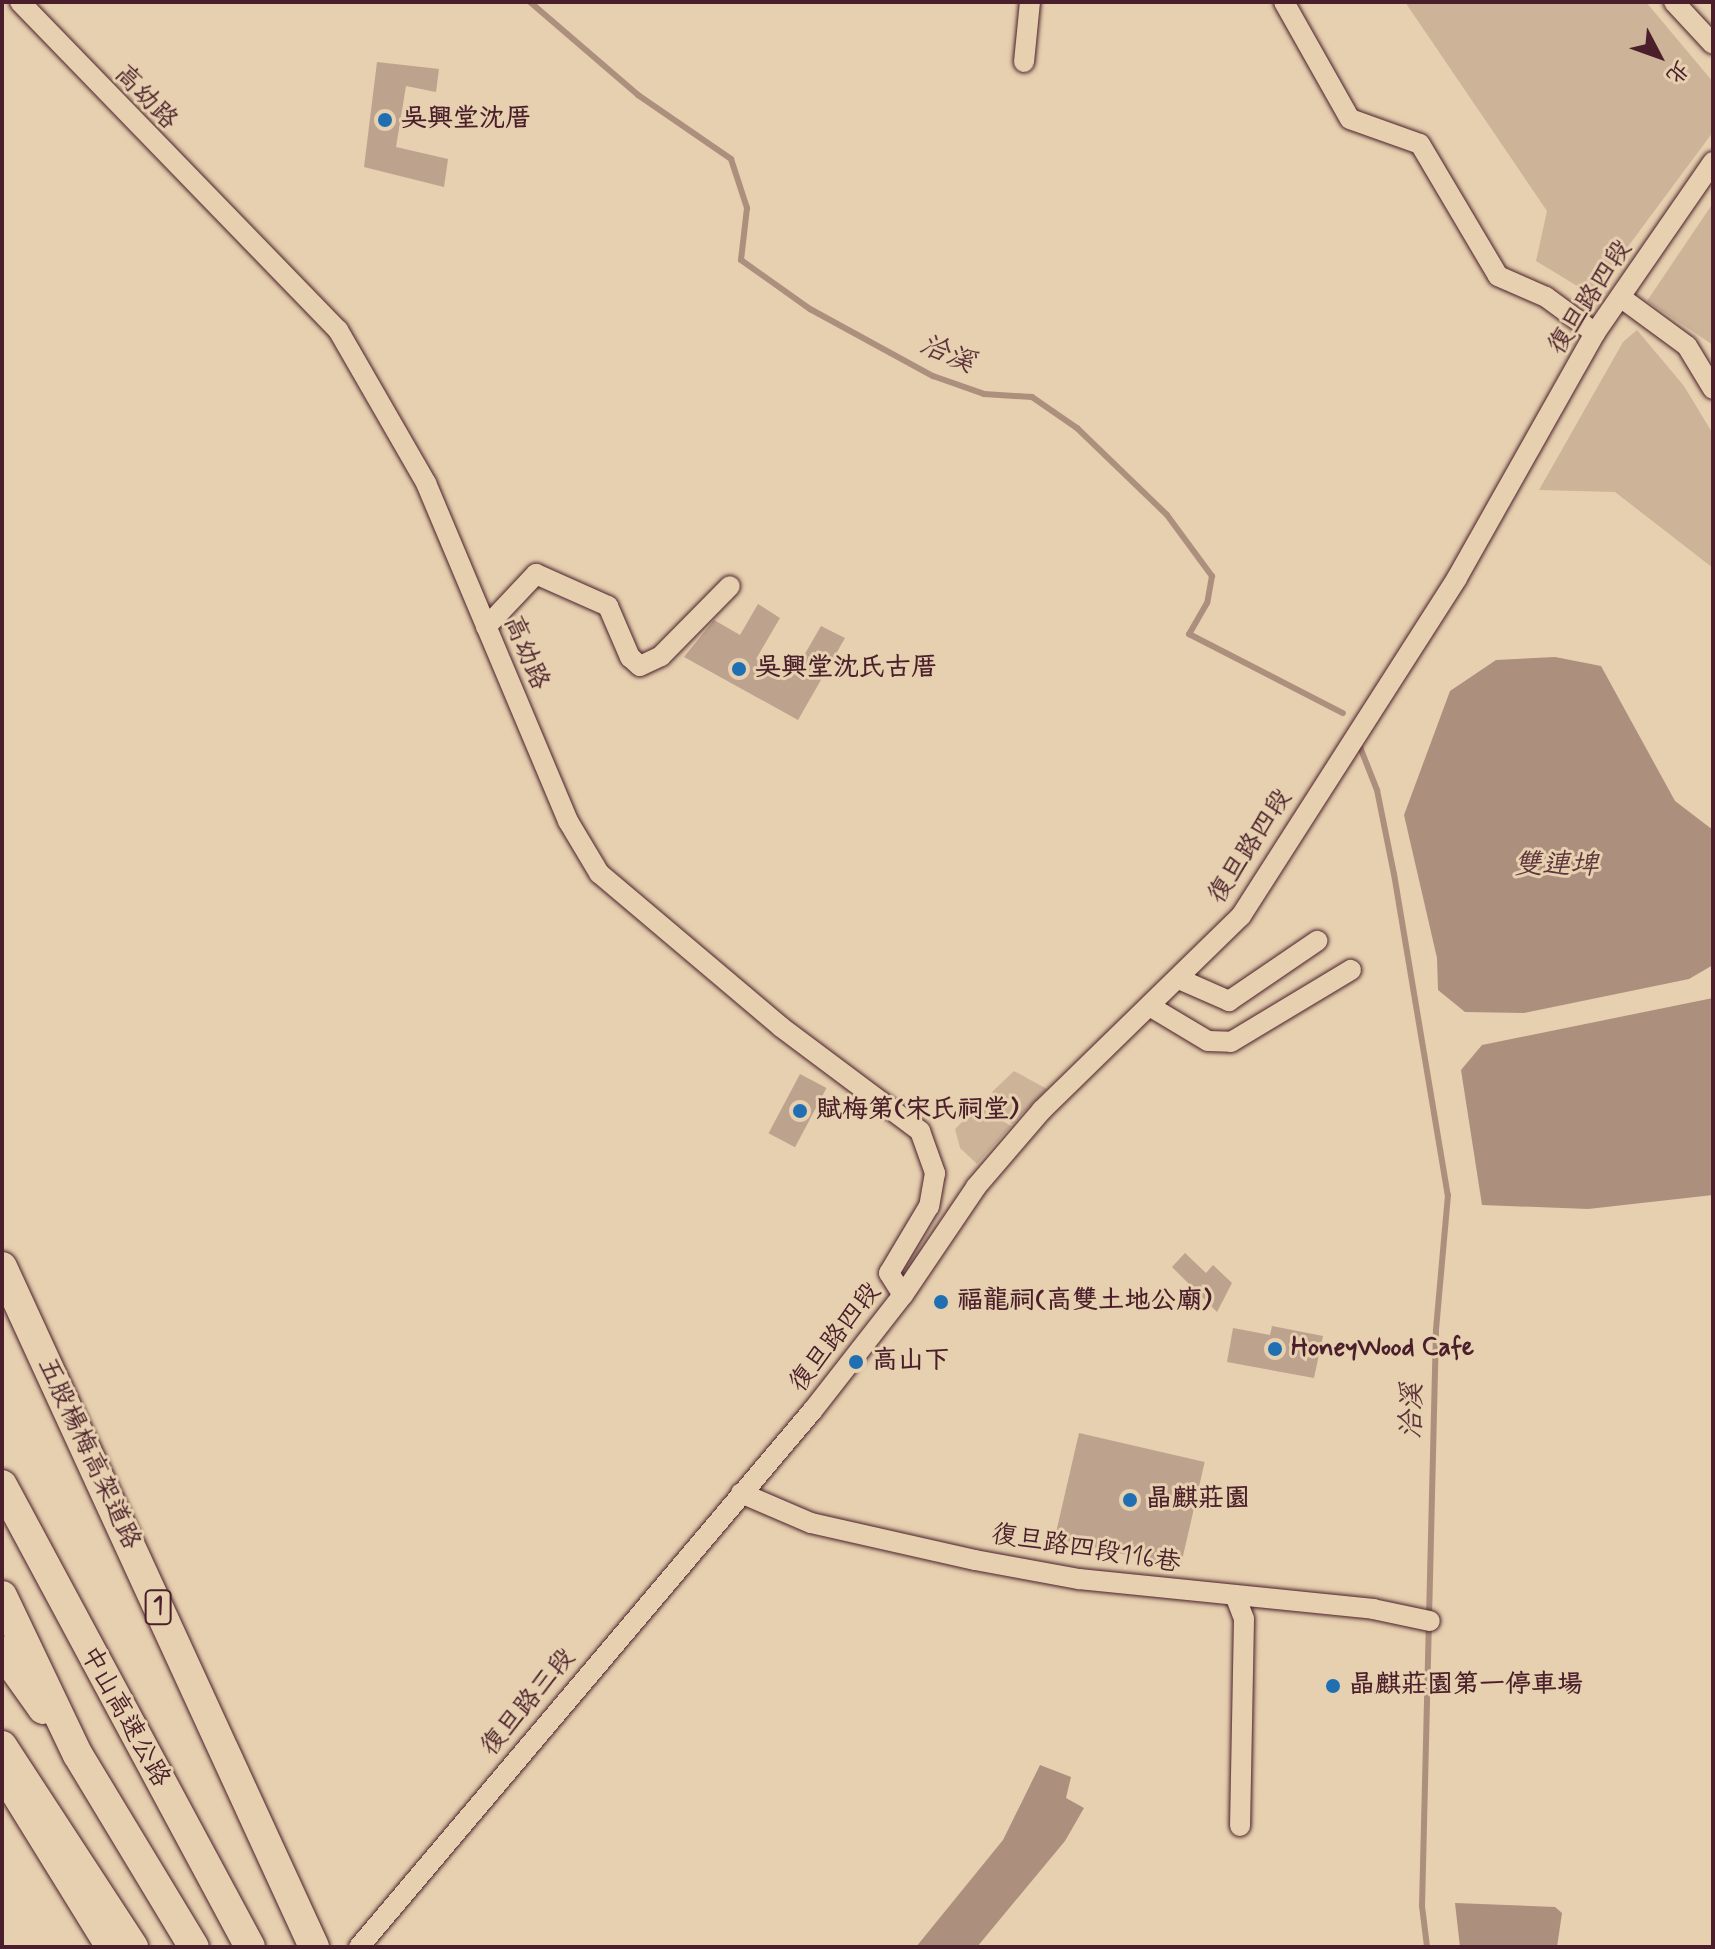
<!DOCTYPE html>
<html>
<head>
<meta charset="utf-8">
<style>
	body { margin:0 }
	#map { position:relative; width:1715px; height:1949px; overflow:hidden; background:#e6d0af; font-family:Mynerve,"LXGW WenKai TC",sans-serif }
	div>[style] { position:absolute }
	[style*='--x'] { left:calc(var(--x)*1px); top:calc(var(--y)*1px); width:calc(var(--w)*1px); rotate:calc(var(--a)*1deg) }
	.green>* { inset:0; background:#cdb499 }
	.water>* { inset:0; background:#ad8f7e }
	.stream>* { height:6px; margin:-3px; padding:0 3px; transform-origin:3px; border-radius:3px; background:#ad8f7e }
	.building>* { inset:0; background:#bda28d; transform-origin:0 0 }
	.roads { filter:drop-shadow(0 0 2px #4a1f2b) drop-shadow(0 0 2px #4a1f2b) }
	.minor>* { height:20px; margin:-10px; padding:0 10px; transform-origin:10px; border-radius:10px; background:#e6d0af }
	.highway>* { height:30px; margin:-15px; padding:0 15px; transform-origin:15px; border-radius:15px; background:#e6d0af }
	.dots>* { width:22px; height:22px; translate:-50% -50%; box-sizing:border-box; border:4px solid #e6d0af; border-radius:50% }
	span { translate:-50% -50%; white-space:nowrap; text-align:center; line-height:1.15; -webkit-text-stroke:6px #e6d0af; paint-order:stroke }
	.shield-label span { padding:2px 6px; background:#e6d0af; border:2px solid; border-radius:6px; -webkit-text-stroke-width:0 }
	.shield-label { font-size:24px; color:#4a1f2b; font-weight:700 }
	.street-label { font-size:26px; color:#4a1f2b }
	.poi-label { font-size:26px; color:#4a1f2b; font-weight:700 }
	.left { translate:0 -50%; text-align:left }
	.water-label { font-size:28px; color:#5e353c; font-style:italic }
	.frame { position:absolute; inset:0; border:4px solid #4a1f2b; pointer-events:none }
	.north { position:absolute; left:1619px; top:16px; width:80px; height:80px; -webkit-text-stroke:6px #e6d0af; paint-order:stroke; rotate:131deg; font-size:22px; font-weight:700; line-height:32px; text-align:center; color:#4a1f2b }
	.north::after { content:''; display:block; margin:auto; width:28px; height:36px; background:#4a1f2b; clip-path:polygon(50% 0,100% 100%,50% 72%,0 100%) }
</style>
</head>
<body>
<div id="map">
	<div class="green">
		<div style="clip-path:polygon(1405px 2px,1646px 2px,1713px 82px,1713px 132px,1592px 295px,1536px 261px,1547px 211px)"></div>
		<div style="clip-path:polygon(1713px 203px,1713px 345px,1647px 301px)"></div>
		<div style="clip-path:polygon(1637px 330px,1684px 386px,1713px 434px,1713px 568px,1615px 492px,1539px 490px,1623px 342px)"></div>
		<div style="clip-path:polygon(1014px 1071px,1047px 1089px,1012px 1124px,992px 1092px)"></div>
		<div style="clip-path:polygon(978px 1106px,1011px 1126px,977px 1164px,960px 1148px,955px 1129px)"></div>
	</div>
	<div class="water">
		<div style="clip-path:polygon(1555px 657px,1601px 666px,1675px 801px,1713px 830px,1713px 965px,1689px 979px,1524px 1013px,1465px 1012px,1438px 990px,1437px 958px,1404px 815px,1450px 691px,1496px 660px)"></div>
		<div style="clip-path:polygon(1713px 998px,1713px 1195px,1588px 1209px,1482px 1205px,1461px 1070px,1482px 1045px)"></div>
		<div style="clip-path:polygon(1040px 1765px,1071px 1777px,1066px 1798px,1084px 1808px,1065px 1841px,977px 1947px,916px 1947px,1003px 1840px)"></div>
		<div style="clip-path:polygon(1455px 1903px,1555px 1907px,1562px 1913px,1557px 1947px,1460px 1947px)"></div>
	</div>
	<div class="stream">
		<div style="--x:530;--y:2;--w:143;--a:40.7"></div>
		<div style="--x:638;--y:95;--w:113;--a:34.5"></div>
		<div style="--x:731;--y:159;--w:52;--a:71.9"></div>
		<div style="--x:747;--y:208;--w:52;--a:96.6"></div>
		<div style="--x:741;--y:260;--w:85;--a:35.4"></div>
		<div style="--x:810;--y:309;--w:140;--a:28.6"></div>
		<div style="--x:933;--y:376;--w:54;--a:19.4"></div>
		<div style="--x:984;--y:394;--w:48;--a:3.6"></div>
		<div style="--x:1032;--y:397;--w:55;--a:34.6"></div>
		<div style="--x:1077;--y:428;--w:125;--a:44"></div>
		<div style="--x:1167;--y:515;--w:76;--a:53.6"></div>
		<div style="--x:1212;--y:576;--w:27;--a:100"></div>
		<div style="--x:1207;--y:603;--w:36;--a:120"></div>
		<div style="--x:1189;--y:634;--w:173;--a:27.2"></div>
		<div style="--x:1358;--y:742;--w:52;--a:68.4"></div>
		<div style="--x:1377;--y:790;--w:86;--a:78.6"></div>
		<div style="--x:1394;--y:874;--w:326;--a:80.5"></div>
		<div style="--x:1448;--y:1195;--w:136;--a:95.1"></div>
		<div style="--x:1436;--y:1330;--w:576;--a:91.39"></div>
		<div style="--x:1422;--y:1906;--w:41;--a:83"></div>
	</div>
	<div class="building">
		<div style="clip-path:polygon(377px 62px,439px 69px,436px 92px,406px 86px,396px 147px,448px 159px,444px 187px,364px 167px)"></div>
		<div style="clip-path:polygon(758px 604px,780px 618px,756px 659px,791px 678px,821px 626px,845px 638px,798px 720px,684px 657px,714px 620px,740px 635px)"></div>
		<div style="left:800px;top:1074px;width:30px;height:67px;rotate:28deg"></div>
		<div style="clip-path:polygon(1185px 1253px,1206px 1273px,1213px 1265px,1232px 1283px,1217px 1312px,1172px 1267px)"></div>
		<div style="clip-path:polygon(1272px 1326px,1323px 1336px,1314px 1378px,1227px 1362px,1233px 1328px,1270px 1335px)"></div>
		<div style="left:1079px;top:1433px;width:129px;height:108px;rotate:13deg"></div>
	</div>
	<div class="roads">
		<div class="minor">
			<div style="--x:20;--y:2;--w:457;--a:45.9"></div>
			<div style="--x:338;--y:330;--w:177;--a:60.1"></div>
			<div style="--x:426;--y:483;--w:367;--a:67.2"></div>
			<div style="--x:568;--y:821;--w:61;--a:59.2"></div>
			<div style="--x:599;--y:873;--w:238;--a:40.2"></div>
			<div style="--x:781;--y:1027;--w:174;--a:36.8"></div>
			<div style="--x:920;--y:1131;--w:45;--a:70.3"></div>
			<div style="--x:935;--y:1173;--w:34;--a:100"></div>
			<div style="--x:929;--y:1206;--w:78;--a:120.8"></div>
			<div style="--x:889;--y:1273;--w:26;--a:58"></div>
			<div style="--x:1284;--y:2;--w:134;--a:60.6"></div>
			<div style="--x:1350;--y:119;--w:74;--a:19.7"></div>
			<div style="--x:1420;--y:144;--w:153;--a:59.4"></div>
			<div style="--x:1498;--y:276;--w:52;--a:23.6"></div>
			<div style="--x:1546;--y:297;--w:61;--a:36.3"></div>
			<div style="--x:1674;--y:2;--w:57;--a:47.1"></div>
			<div style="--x:1024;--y:62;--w:60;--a:-84.3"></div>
			<div style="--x:1623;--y:299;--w:79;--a:36.3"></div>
			<div style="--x:1687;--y:346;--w:50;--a:58.8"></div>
			<div style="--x:486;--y:627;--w:73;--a:-46.7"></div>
			<div style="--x:536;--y:574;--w:79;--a:24"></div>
			<div style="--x:608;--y:606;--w:56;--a:66.7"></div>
			<div style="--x:630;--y:657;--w:13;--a:42"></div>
			<div style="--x:640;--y:666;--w:23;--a:-25"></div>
			<div style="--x:661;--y:656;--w:98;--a:-45.4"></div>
			<div style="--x:1179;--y:979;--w:55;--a:23.7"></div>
			<div style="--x:1229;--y:1001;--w:107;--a:-34.3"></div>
			<div style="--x:1151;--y:1007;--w:66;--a:30.8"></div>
			<div style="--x:1208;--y:1041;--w:23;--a:2"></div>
			<div style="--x:1231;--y:1042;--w:140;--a:-31"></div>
			<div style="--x:741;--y:1493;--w:76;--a:23.2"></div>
			<div style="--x:811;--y:1523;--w:168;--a:12.7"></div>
			<div style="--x:975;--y:1560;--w:106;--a:10.4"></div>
			<div style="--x:1079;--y:1579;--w:296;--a:5.8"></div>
			<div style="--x:1373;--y:1609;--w:58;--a:11.9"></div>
			<div style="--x:1236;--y:1598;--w:22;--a:69"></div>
			<div style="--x:1244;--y:1619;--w:207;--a:91.1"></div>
			<div style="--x:2;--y:1780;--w:196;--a:58.3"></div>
			<div style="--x:359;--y:1947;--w:703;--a:-49.79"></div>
			<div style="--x:813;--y:1410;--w:146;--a:-52"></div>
			<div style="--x:903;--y:1295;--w:130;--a:-55.9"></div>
			<div style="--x:976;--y:1187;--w:101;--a:-49.4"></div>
			<div style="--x:1042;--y:1110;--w:278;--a:-44.3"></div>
			<div style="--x:1241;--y:916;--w:401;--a:-57.4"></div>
			<div style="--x:1457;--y:578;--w:281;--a:-60.6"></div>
			<div style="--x:1595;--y:333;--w:208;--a:-55.4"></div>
		</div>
		<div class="highway">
			<div style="--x:2;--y:1267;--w:748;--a:65.35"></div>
			<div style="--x:2;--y:1485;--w:524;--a:61.77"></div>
			<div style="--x:2;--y:1596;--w:176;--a:64.5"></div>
			<div style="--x:78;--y:1755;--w:224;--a:58.9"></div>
			<div style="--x:2;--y:1651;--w:71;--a:54.7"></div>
			<div style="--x:2;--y:1746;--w:240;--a:56.9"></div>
		</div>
	</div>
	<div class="dots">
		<div style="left:385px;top:120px;background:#1f6fb2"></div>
		<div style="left:739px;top:669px;background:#1f6fb2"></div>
		<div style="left:800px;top:1111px;background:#1f6fb2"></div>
		<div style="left:941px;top:1302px;background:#1f6fb2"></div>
		<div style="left:1275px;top:1349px;background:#1f6fb2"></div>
		<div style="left:856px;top:1362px;background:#1f6fb2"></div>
		<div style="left:1130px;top:1500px;background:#1f6fb2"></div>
		<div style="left:1333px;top:1686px;background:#1f6fb2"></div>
	</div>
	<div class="shield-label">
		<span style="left:158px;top:1607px">1</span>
	</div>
	<div class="street-label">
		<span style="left:145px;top:98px;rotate:46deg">高幼路</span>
		<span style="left:1591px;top:298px;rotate:-57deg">復旦路四段</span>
		<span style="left:525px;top:653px;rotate:67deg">高幼路</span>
		<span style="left:1251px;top:847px;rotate:-57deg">復旦路四段</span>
		<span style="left:836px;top:1338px;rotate:-52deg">復旦路四段</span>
		<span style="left:88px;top:1454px;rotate:65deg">五股楊梅高架道路</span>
		<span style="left:1086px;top:1550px;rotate:9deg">復旦路四段116巷</span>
		<span style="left:529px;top:1703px;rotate:-50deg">復旦路三段</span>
		<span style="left:124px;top:1717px;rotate:61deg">中山高速公路</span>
	</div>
	<div class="poi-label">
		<span class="left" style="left:401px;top:120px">吳興堂沈厝</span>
		<span class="left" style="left:755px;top:669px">吳興堂沈氏古厝</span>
		<span class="left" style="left:816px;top:1111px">賦梅第(宋氏祠堂)</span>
		<span class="left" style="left:957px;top:1302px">福龍祠(高雙土地公廟)</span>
		<span class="left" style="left:1291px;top:1349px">HoneyWood Cafe</span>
		<span class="left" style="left:872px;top:1362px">高山下</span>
		<span class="left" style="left:1146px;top:1500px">晶麒莊園</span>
		<span class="left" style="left:1349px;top:1686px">晶麒莊園第一停車場</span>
	</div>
	<div class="water-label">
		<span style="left:947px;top:355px;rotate:23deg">洽溪</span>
		<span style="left:1556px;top:866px">雙連埤</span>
		<span style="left:1413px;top:1411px;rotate:-89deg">洽溪</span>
	</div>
	<div class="frame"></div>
	<div class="north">北</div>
</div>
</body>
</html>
